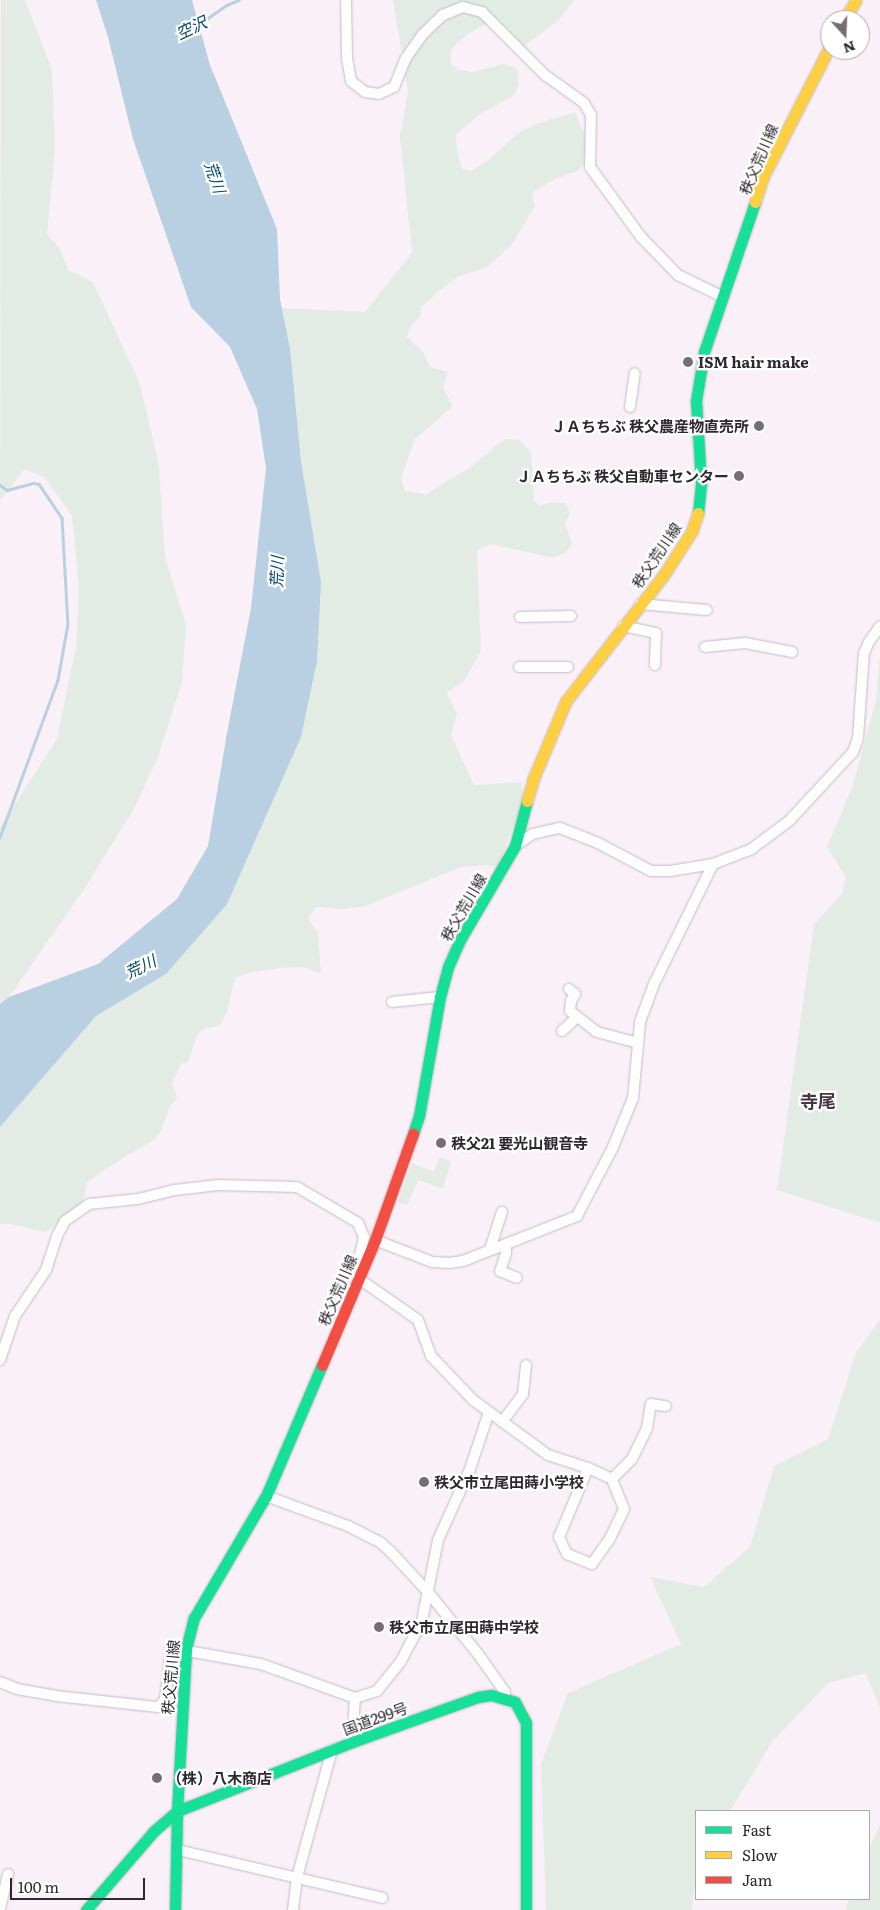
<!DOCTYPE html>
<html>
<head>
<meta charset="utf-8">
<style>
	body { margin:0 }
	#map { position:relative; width:880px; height:1910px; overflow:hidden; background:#faf0f8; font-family:Literata,"Noto Sans JP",serif }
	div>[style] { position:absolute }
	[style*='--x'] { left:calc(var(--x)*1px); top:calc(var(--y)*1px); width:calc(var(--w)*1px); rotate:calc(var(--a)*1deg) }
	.green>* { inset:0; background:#e3ece4 }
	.water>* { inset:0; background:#b8d0e2 }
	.stream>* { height:2.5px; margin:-1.25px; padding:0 1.25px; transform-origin:1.25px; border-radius:1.25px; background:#b8d0e2 }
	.roads { filter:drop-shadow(0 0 1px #c3bcc2) drop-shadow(0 0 1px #c3bcc2) }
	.street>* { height:10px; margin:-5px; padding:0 5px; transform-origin:5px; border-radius:5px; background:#fefdfe }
	.fast>* { height:11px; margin:-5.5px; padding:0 5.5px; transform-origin:5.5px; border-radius:5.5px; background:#16e098 }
	.slow>* { height:11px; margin:-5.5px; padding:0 5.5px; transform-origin:5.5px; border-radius:5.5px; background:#ffcf43 }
	.jam>* { height:11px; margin:-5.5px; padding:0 5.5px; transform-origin:5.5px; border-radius:5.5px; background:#f24e42 }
	.dots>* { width:14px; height:14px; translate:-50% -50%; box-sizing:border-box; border:2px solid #fff; border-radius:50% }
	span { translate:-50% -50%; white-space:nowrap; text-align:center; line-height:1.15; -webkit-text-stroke:4.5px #fff; paint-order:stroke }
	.street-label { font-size:15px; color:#2e282e }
	.poi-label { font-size:15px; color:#2e282e; font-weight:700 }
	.left { translate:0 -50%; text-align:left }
	.right { translate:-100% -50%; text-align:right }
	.water-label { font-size:16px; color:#004969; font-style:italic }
	.quarter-label { font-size:18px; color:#453844; font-weight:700 }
	.legend { position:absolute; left:695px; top:1810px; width:175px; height:90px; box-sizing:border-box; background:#fff; border:1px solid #aba9ab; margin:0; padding:6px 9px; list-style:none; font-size:15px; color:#2e282e }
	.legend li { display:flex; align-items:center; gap:10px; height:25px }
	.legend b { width:25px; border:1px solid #aba9ab }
	.north { position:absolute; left:820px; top:10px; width:50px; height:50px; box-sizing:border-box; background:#fff; border:1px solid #aba9ab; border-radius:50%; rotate:160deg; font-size:14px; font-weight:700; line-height:20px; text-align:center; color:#2e282e }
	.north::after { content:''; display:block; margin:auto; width:18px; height:22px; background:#756e75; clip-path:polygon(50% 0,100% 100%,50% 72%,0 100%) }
	.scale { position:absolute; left:10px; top:1878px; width:135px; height:22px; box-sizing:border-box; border:2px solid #2e282e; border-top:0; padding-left:6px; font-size:15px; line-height:18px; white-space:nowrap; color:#2e282e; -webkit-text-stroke:4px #fff; paint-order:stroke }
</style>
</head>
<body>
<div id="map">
	<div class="green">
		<div style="clip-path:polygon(1px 0,25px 0,52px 69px,55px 151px,47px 234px,59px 247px,68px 270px,93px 282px,140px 384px,159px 465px,165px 557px,186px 625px,182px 682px,158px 757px,136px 805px,85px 888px,9px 997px,0 1004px,0 827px,57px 739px,76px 647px,79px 589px,72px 516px,44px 477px,24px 469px,0 501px)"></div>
		<div style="clip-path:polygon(393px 0,574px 0,559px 20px,524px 46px,495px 19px,468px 34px,452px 48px,450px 63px,459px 70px,472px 72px,504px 64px,517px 69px,519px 85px,514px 95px,479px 115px,456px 135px,457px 150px,462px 169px,471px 171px,486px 162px,518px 133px,536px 124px,575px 112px,587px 140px,584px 164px,578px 171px,554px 179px,532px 193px,535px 206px,511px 246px,485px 268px,459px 276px,438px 292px,421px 307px,420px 317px,410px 327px,407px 337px,423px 352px,430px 367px,448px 372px,443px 388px,453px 406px,415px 439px,401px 478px,405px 491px,426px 494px,469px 468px,505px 439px,520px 440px,531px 453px,534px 500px,539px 506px,551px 502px,566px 503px,570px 514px,565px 522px,572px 545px,565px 553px,553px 558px,491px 544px,477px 550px,481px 651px,464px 681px,447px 693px,457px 714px,451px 735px,474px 785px,522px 782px,524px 799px,498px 867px,488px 865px,461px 867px,363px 907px,341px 909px,316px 907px,308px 919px,318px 933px,321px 974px,303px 967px,281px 968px,252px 972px,235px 978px,227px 1012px,219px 1026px,203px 1029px,197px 1036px,188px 1062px,181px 1064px,172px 1083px,177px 1098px,170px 1106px,161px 1131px,155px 1139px,105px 1169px,87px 1183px,83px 1202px,58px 1224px,45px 1232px,10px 1224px,0 1224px,0 1127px,96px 1016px,166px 974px,321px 582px,301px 461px,290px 348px,282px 308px,365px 312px,412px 253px,400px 137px,408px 91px)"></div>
		<div style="clip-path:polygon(880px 655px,880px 1223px,777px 1190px,814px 924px,842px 894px,846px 877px,827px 847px,853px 785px,876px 700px)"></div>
		<div style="clip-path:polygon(440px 1157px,451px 1162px,443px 1189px,418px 1180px,407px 1205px,398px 1202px,412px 1163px,434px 1172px)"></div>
		<div style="clip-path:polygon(880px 1319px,880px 1709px,866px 1673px,828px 1683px,772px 1742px,730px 1811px,696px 1811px,696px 1874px,692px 1910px,546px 1910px,541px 1764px,568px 1693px,681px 1644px,650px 1577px,704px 1587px,750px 1547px,774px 1466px,828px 1439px,856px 1353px)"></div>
		<div style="clip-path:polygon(880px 1824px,880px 1910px,846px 1910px,849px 1899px,869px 1899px,869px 1849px)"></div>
	</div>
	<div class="water">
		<div style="clip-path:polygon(96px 0,192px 0,210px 65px,277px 229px,280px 299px,290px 348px,301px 461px,321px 582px,317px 661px,301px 737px,227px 904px,166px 974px,96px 1016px,0 1127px,0 1004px,9px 997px,98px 964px,177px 899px,208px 846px,227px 733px,251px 608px,266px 468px,257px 409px,230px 347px,191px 307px,133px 139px,108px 37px)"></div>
	</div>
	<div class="stream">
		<div style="--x:198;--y:25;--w:35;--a:-35"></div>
		<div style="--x:227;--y:5;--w:13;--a:-23"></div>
		<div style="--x:0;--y:485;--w:9;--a:36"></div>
		<div style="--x:7;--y:490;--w:27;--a:-15"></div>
		<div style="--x:33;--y:483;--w:6;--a:9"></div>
		<div style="--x:39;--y:484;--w:41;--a:55.9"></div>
		<div style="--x:62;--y:518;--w:106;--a:86.8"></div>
		<div style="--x:68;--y:624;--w:57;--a:100.1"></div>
		<div style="--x:58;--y:680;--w:168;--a:110.2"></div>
	</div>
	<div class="roads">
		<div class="street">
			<div style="--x:346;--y:0;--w:58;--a:89"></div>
			<div style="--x:347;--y:58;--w:23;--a:80"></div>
			<div style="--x:351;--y:81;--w:18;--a:38"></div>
			<div style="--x:365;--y:92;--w:14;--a:8"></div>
			<div style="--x:379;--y:94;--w:17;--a:-25"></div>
			<div style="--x:394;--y:87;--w:31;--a:-68"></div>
			<div style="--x:406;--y:58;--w:28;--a:-55"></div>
			<div style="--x:422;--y:35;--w:29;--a:-44"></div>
			<div style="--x:443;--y:15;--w:22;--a:-22"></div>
			<div style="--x:463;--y:7;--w:20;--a:15"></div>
			<div style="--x:482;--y:12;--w:89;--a:45"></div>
			<div style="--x:545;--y:75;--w:48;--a:35.7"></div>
			<div style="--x:584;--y:103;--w:14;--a:60"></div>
			<div style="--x:591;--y:115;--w:52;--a:91.1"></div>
			<div style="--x:590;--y:167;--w:87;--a:53.9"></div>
			<div style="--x:641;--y:237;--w:53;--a:45.8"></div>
			<div style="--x:678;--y:275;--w:50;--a:26.1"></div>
			<div style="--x:630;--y:407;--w:34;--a:-82"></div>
			<div style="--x:640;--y:604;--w:67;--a:5.1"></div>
			<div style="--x:520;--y:617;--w:51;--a:-1.1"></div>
			<div style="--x:623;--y:626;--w:34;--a:12"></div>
			<div style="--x:656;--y:633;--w:32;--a:92"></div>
			<div style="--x:705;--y:647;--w:40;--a:-5.7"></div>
			<div style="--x:745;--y:643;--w:48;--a:10.8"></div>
			<div style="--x:519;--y:667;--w:49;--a:0"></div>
			<div style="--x:515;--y:846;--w:22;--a:-34"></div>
			<div style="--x:533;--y:834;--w:28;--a:-13"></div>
			<div style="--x:560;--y:828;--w:41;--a:21.5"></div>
			<div style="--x:598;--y:843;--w:60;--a:27.8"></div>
			<div style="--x:651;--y:871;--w:19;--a:0"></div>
			<div style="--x:670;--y:871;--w:44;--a:-9.2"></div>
			<div style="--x:713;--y:864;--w:40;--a:-21"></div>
			<div style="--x:750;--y:850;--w:49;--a:-36.6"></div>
			<div style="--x:789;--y:821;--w:94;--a:-47.2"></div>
			<div style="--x:853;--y:752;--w:15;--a:-70"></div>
			<div style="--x:858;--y:738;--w:85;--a:-86"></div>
			<div style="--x:864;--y:653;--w:12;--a:-66"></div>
			<div style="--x:869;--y:642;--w:19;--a:-55"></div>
			<div style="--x:569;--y:989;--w:8;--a:40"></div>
			<div style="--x:575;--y:994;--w:8;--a:120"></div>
			<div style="--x:571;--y:1001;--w:10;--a:96"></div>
			<div style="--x:570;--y:1011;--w:34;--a:38"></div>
			<div style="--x:597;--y:1032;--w:42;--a:15"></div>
			<div style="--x:392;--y:1002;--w:48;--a:-5.9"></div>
			<div style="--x:562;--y:1031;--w:21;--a:-43"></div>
			<div style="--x:375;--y:1240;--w:61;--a:21.1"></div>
			<div style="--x:432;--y:1262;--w:17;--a:3"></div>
			<div style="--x:449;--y:1263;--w:14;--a:-8"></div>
			<div style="--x:463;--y:1261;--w:123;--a:-21.5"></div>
			<div style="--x:577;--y:1216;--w:78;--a:-62.4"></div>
			<div style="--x:613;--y:1147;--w:53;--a:-67.8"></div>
			<div style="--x:633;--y:1098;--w:76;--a:-84.7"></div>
			<div style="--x:640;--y:1022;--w:40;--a:-69.8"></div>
			<div style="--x:654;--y:984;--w:134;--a:-63.8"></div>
			<div style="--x:506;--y:1244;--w:9;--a:90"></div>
			<div style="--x:506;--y:1253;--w:19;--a:108"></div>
			<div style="--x:500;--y:1271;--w:18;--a:22"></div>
			<div style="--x:490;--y:1249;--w:39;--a:-72"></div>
			<div style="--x:358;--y:1278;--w:73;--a:35"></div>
			<div style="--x:418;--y:1320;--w:38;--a:70"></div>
			<div style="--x:431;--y:1356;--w:61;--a:46.3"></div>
			<div style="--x:473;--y:1400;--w:93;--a:36.3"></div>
			<div style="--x:548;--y:1455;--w:42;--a:18"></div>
			<div style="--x:588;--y:1468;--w:75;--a:112.8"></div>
			<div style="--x:559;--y:1537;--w:19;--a:65"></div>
			<div style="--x:567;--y:1554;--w:27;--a:22"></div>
			<div style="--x:592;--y:1564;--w:32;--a:-55"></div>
			<div style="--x:610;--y:1538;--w:32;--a:-64"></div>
			<div style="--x:624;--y:1509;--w:32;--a:-112"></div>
			<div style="--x:612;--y:1479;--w:26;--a:-155"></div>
			<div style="--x:0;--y:1360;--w:46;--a:-71.2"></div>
			<div style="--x:15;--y:1316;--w:55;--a:-56"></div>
			<div style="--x:46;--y:1270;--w:36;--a:-72"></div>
			<div style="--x:57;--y:1236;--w:17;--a:-62"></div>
			<div style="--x:65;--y:1221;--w:29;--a:-35"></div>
			<div style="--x:89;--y:1204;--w:49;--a:-5.8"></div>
			<div style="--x:138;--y:1199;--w:38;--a:-14"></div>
			<div style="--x:175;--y:1190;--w:43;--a:-6.6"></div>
			<div style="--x:218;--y:1185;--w:79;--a:1.5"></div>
			<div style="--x:297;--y:1187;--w:71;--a:30.5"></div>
			<div style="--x:358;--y:1223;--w:15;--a:67"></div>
			<div style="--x:364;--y:1237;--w:28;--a:103"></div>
			<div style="--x:358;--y:1264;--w:4;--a:27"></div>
			<div style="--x:502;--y:1422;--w:35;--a:-53"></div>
			<div style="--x:523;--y:1394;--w:29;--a:-84"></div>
			<div style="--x:612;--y:1479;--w:28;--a:-45"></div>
			<div style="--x:632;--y:1459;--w:34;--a:-64"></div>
			<div style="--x:647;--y:1428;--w:24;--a:-81"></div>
			<div style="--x:651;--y:1404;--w:15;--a:8"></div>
			<div style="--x:266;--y:1496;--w:87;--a:20.1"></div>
			<div style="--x:348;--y:1526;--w:37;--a:27"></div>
			<div style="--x:381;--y:1543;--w:13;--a:42"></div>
			<div style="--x:391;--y:1552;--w:54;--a:47.2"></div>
			<div style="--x:428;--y:1592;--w:80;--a:51.1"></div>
			<div style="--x:478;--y:1654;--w:47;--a:54.6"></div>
			<div style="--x:505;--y:1692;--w:5;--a:101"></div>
			<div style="--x:0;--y:1682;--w:18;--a:22"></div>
			<div style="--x:17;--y:1689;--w:40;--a:10"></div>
			<div style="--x:56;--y:1696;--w:103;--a:6.2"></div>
			<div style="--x:158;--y:1707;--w:10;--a:-45"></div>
			<div style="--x:165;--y:1700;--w:52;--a:-83.4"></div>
			<div style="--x:171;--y:1648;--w:91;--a:10.1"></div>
			<div style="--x:261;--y:1664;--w:100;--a:19.9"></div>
			<div style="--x:355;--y:1698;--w:23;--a:-18"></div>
			<div style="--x:377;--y:1691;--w:38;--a:-51"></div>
			<div style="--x:401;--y:1661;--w:45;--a:-62.3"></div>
			<div style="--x:422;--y:1621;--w:83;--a:-78.8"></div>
			<div style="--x:438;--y:1540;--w:78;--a:-65.7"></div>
			<div style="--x:470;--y:1469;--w:60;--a:-71.6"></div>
			<div style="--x:352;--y:1742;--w:44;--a:-86.1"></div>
			<div style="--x:178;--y:1850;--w:210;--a:13.2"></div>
			<div style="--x:0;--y:1909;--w:36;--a:-77"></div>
			<div style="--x:293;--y:1910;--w:33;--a:-83"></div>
			<div style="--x:297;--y:1877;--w:132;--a:-74.6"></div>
		</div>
		<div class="fast">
			<div style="--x:698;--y:513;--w:31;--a:-84"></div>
			<div style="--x:701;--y:482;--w:81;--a:-93.5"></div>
			<div style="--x:696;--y:401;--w:50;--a:-80.7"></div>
			<div style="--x:704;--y:352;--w:158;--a:-71.2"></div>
			<div style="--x:413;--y:1134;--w:19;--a:-72"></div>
			<div style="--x:419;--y:1116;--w:121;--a:-80"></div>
			<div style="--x:440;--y:997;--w:31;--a:-75"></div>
			<div style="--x:448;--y:967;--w:30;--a:-66"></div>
			<div style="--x:460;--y:940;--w:109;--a:-59.7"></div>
			<div style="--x:515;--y:846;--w:47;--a:-75.1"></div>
			<div style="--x:177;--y:1811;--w:162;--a:-86.8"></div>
			<div style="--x:186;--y:1649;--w:32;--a:-76"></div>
			<div style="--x:194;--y:1618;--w:142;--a:-59.5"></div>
			<div style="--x:266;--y:1496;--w:142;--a:-66.9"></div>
			<div style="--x:86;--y:1910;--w:104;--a:-49.3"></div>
			<div style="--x:154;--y:1831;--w:30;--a:-41"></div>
			<div style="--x:177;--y:1811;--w:188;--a:-21.5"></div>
			<div style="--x:352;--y:1742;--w:134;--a:-19.7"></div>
			<div style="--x:478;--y:1697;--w:13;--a:-9"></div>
			<div style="--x:491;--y:1695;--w:25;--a:16"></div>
			<div style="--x:515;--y:1702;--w:24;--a:62"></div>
			<div style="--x:526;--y:1723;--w:187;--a:90"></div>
			<div style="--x:175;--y:1910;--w:99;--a:-88.8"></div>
		</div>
		<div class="slow">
			<div style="--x:844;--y:20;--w:23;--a:-59"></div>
			<div style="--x:755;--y:202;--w:28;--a:-72"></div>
			<div style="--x:764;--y:175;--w:145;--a:-62.9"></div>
			<div style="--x:527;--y:801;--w:25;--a:-74"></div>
			<div style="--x:534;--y:777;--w:82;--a:-67.2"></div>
			<div style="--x:566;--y:701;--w:158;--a:-52.2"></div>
			<div style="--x:663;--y:576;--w:54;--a:-57.2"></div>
			<div style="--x:692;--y:531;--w:19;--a:-72"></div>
		</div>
		<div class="jam">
			<div style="--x:322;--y:1365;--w:136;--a:-67"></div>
			<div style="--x:375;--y:1240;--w:113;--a:-70.3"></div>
		</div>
	</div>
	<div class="dots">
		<div style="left:688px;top:362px;background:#756e75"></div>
		<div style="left:759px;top:426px;background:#756e75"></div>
		<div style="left:739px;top:476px;background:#756e75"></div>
		<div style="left:441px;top:1143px;background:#756e75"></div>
		<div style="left:424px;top:1482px;background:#756e75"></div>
		<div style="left:379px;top:1627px;background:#756e75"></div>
		<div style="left:157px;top:1778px;background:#756e75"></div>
	</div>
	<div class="street-label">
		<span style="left:758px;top:159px;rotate:-67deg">秩父荒川線</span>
		<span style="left:656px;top:555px;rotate:-56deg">秩父荒川線</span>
		<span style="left:463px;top:907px;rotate:-60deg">秩父荒川線</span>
		<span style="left:337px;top:1290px;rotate:-67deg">秩父荒川線</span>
		<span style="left:170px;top:1677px;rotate:-85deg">秩父荒川線</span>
		<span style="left:375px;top:1718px;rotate:-20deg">国道299号</span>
	</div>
	<div class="poi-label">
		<span class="left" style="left:698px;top:362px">ISM hair make</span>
		<span class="right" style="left:749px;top:426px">ＪＡちちぶ 秩父農産物直売所</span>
		<span class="right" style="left:729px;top:476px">ＪＡちちぶ 秩父自動車センター</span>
		<span class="left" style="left:451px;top:1143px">秩父21 要光山観音寺</span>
		<span class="left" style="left:434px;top:1482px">秩父市立尾田蒔小学校</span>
		<span class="left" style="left:389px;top:1627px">秩父市立尾田蒔中学校</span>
		<span class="left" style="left:167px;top:1778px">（株）八木商店</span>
	</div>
	<div class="water-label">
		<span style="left:191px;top:27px;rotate:-25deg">空沢</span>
		<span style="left:216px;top:177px;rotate:71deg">荒川</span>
		<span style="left:276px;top:572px;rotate:-88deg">荒川</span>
		<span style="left:140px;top:966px;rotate:-26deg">荒川</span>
	</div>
	<div class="quarter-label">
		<span style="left:818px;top:1101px">寺尾</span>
	</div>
	<ul class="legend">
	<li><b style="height:6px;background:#16e098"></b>Fast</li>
	<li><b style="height:6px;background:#ffcf43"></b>Slow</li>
	<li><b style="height:6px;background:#f24e42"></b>Jam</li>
	</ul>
	<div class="north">N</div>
	<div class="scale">100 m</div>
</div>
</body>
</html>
